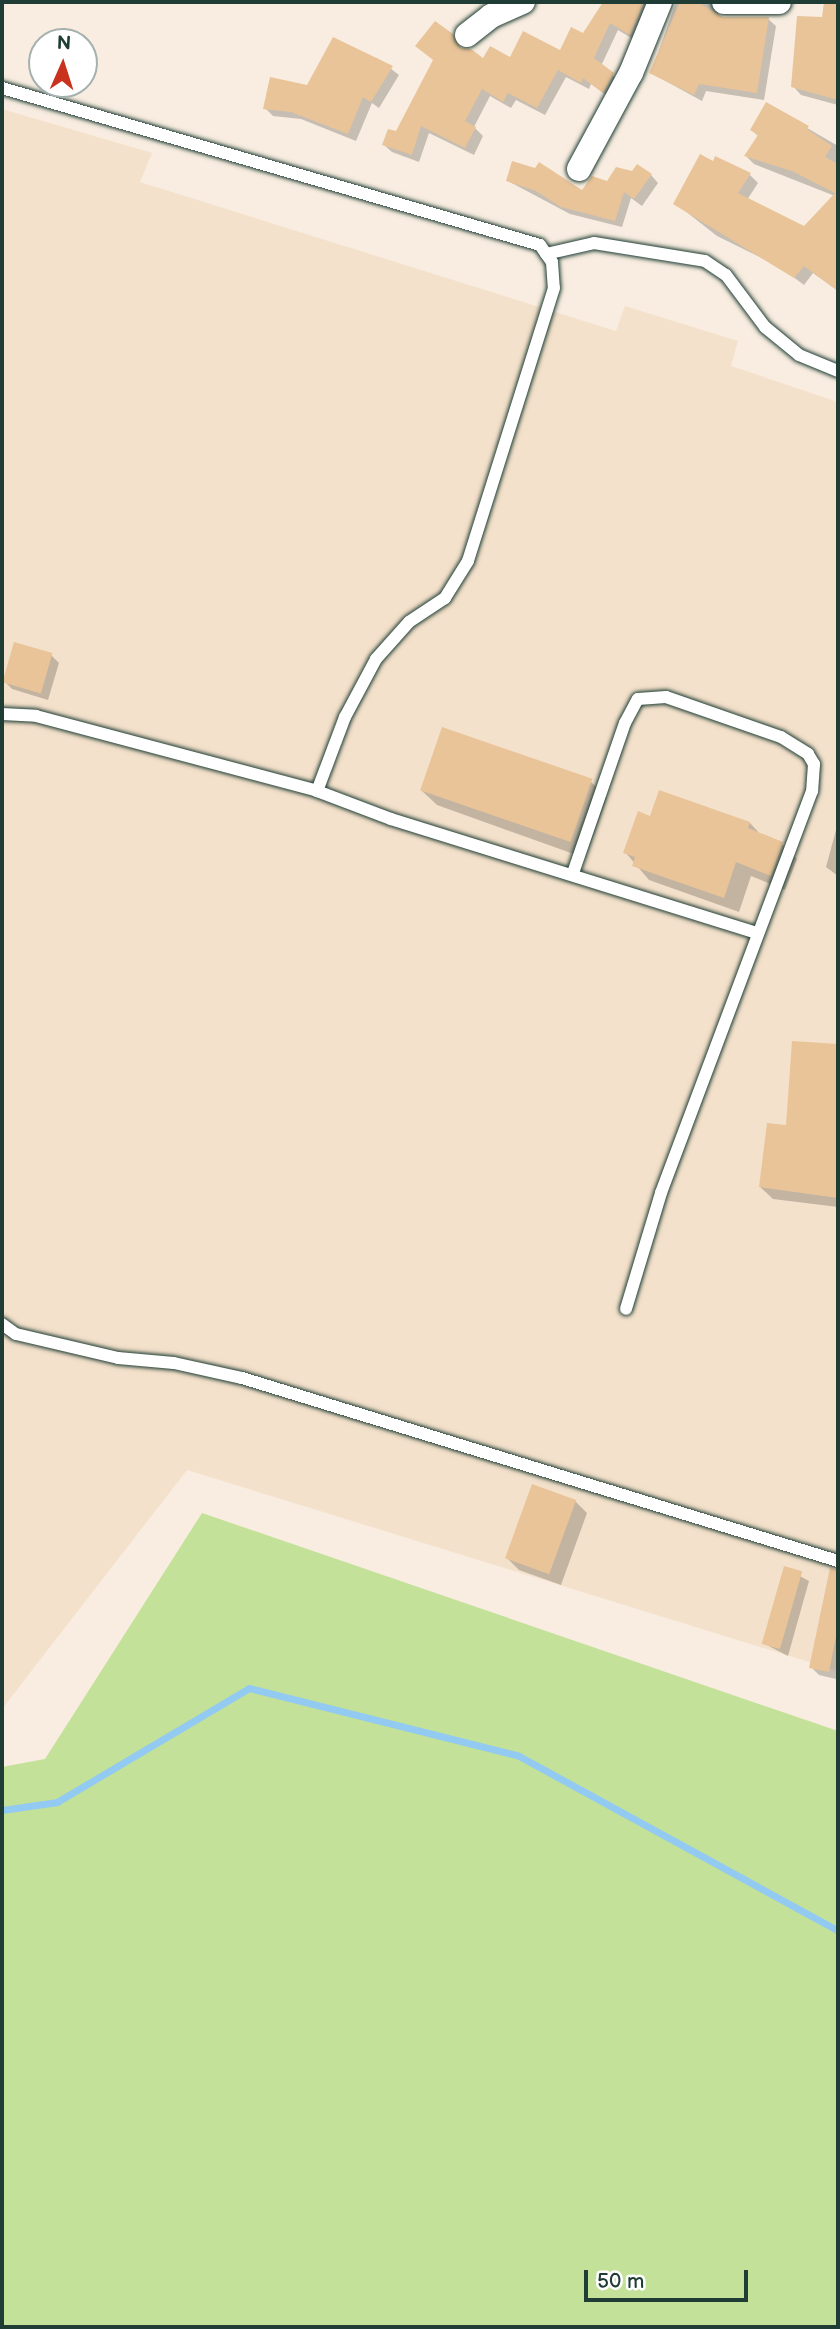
<!DOCTYPE html>
<html>
<head>
<meta charset="utf-8">
<style>
	body { margin:0 }
	#map { position:relative; width:840px; height:2329px; overflow:hidden; background:#f8ede0; font-family:"Balsamiq Sans",sans-serif }
	div>[style] { position:absolute }
	[style*='--x'] { left:calc(var(--x)*1px); top:calc(var(--y)*1px); width:calc(var(--w)*1px); rotate:calc(var(--a)*1deg) }
	.built>* { inset:0; background:#f4e1cb }
	.green>* { inset:0; background:#c3e198 }
	.shadow>* { inset:0; background:#0003 }
	.stream>* { height:7px; margin:-3.5px; padding:0 3.5px; transform-origin:3.5px; border-radius:3.5px; background:#93caf2 }
	.building>* { inset:0; background:#e9c499; transform-origin:0 0 }
	.roads { filter:drop-shadow(0 0 2px #1f3d34) drop-shadow(0 0 2px #1f3d34) }
	.service>* { height:12px; margin:-6px; padding:0 6px; transform-origin:6px; border-radius:6px; background:#fff }
	.minor>* { height:24px; margin:-12px; padding:0 12px; transform-origin:12px; border-radius:12px; background:#fff }
	span { translate:-50% -50%; white-space:nowrap; text-align:center; line-height:1.15; -webkit-text-stroke:5px #fff; paint-order:stroke }
	.frame { position:absolute; inset:0; border:4px solid #1f3d34; pointer-events:none }
	.north { position:absolute; left:28px; top:28px; width:70px; height:70px; box-sizing:border-box; background:#fff; border:2px solid #a5b1ae; border-radius:50%; rotate:3deg; font-size:19px; font-weight:700; line-height:28px; text-align:center; color:#1f3d34 }
	.north::after { content:''; display:block; margin:auto; width:24px; height:32px; background:#c8321e; clip-path:polygon(50% 0,100% 100%,50% 72%,0 100%) }
	.scale { position:absolute; left:584px; top:2270px; width:164px; height:32px; box-sizing:border-box; border:4px solid #1f3d34; border-top:0; padding-left:9px; font-size:21px; line-height:24px; white-space:nowrap; color:#1f3d34; -webkit-text-stroke:5px #fff; paint-order:stroke }
</style>
</head>
<body>
<div id="map">
	<div class="built">
		<div style="clip-path:polygon(2px 109px,152px 153px,140px 182px,616px 331px,625px 306px,738px 341px,731px 366px,838px 402px,838px 1671px,187px 1470px,2px 1709px)"></div>
	</div>
	<div class="green">
		<div style="clip-path:polygon(202px 1513px,838px 1731px,838px 2327px,2px 2327px,2px 1767px,45px 1759px)"></div>
	</div>
	<div class="shadow">
		<div style="clip-path:polygon(605px 2px,656px 2px,638px 42px,618px 30px,601px 66px,621px 82px,612px 99px,591px 84px,589px 89px,566px 77px,545px 115px,516px 100px,511px 108px,490px 96px,474px 127px,483px 136px,474px 155px,429px 133px,419px 162px,392px 152px,384px 145px,397px 134px,435px 61px,435px 23px,462px 49px,483px 60px,511px 59px,561px 52px,584px 35px)"></div>
		<div style="clip-path:polygon(676px 2px,719px 2px,718px 17px,768px 19px,776px 26px,764px 100px,706px 91px,702px 101px,651px 73px)"></div>
		<div style="clip-path:polygon(826px 3px,838px 3px,838px 105px,801px 95px,793px 86px,824px 19px)"></div>
		<div style="clip-path:polygon(377px 58px,399px 75px,379px 108px,372px 103px,356px 141px,301px 119px,273px 116px,265px 108px)"></div>
		<div style="clip-path:polygon(766px 104px,838px 146px,838px 291px,813px 273px,804px 285px,780px 267px,717px 236px,675px 203px,750px 175px,758px 183px,747px 200px,805px 229px,835px 196px,754px 164px,746px 156px,759px 137px,752px 130px)"></div>
		<div style="clip-path:polygon(651px 175px,658px 183px,642px 206px,631px 198px,622px 227px,570px 214px,508px 181px,583px 193px)"></div>
		<div style="clip-path:polygon(51px 655px,59px 663px,48px 700px,12px 689px,4px 681px)"></div>
		<div style="clip-path:polygon(591px 782px,607px 797px,585px 858px,437px 805px,421px 790px)"></div>
		<div style="clip-path:polygon(660px 792px,750px 823px,761px 835px,782px 844px,797px 859px,785px 890px,751px 876px,739px 912px,649px 880px,625px 852px,651px 818px)"></div>
		<div style="clip-path:polygon(836px 830px,838px 830px,838px 876px,826px 867px)"></div>
		<div style="clip-path:polygon(793px 1043px,838px 1046px,838px 1207px,773px 1199px,760px 1187px,788px 1127px)"></div>
		<div style="clip-path:polygon(575px 1501px,587px 1513px,561px 1585px,519px 1570px,507px 1558px)"></div>
		<div style="clip-path:polygon(785px 1568px,809px 1581px,788px 1656px,763px 1643px)"></div>
		<div style="clip-path:polygon(829px 1583px,838px 1585px,836px 1679px,819px 1675px,811px 1667px)"></div>
	</div>
	<div class="stream">
		<div style="--x:2;--y:1810;--w:56;--a:-8.3"></div>
		<div style="--x:57;--y:1802;--w:223;--a:-30.7"></div>
		<div style="--x:249;--y:1688;--w:278;--a:14.1"></div>
		<div style="--x:519;--y:1756;--w:364;--a:28.7"></div>
	</div>
	<div class="building">
		<div style="clip-path:polygon(603px 2px,644px 2px,630px 35px,610px 23px,594px 58px,614px 73px,603px 93px,583px 78px,581px 83px,558px 70px,537px 108px,508px 93px,503px 102px,482px 89px,465px 121px,476px 127px,465px 148px,421px 126px,412px 155px,382px 145px,388px 129px,396px 131px,433px 60px,415px 46px,435px 21px,453px 34px,461px 48px,471px 49px,483px 58px,490px 46px,510px 57px,523px 31px,560px 50px,571px 27px,583px 33px)"></div>
		<div style="clip-path:polygon(680px 2px,697px 2px,723px 17px,769px 17px,757px 93px,699px 84px,694px 95px,649px 73px)"></div>
		<div style="clip-path:polygon(824px 2px,838px 2px,838px 100px,791px 87px,797px 16px,822px 17px)"></div>
		<div style="clip-path:polygon(333px 37px,393px 66px,371px 102px,363px 97px,348px 134px,291px 112px,263px 109px,270px 77px,307px 85px)"></div>
		<div style="clip-path:polygon(766px 102px,809px 126px,807px 129px,832px 146px,825px 157px,838px 164px,838px 291px,804px 266px,794px 278px,673px 204px,700px 154px,713px 161px,715px 156px,751px 173px,738px 193px,804px 226px,835px 193px,792px 171px,744px 156px,758px 135px,750px 130px)"></div>
		<div style="clip-path:polygon(512px 161px,535px 168px,539px 162px,582px 190px,592px 176px,607px 181px,616px 167px,632px 171px,637px 164px,652px 174px,634px 199px,624px 192px,615px 221px,561px 207px,536px 191px,506px 181px)"></div>
		<div style="left:14px;top:642px;width:40px;height:42px;rotate:16deg"></div>
		<div style="left:442px;top:727px;width:159px;height:67px;rotate:19deg"></div>
		<div style="clip-path:polygon(659px 790px,750px 822px,748px 828px,783px 842px,771px 876px,736px 862px,724px 898px,632px 866px,635px 857px,623px 853px,638px 811px,650px 816px)"></div>
		<div style="clip-path:polygon(792px 1041px,838px 1044px,838px 1198px,759px 1187px,767px 1123px,786px 1125px)"></div>
		<div style="left:532px;top:1484px;width:47px;height:79px;rotate:20deg"></div>
		<div style="left:784px;top:1566px;width:19px;height:81px;rotate:16deg"></div>
		<div style="clip-path:polygon(830px 1568px,838px 1570px,838px 1626px,829px 1672px,809px 1668px)"></div>
	</div>
	<div class="roads">
		<div class="service">
			<div style="--x:2;--y:88;--w:560;--a:16.27"></div>
			<div style="--x:540;--y:245;--w:21;--a:55"></div>
			<div style="--x:552;--y:262;--w:26;--a:86"></div>
			<div style="--x:554;--y:288;--w:286;--a:107.5"></div>
			<div style="--x:468;--y:561;--w:44;--a:121.9"></div>
			<div style="--x:445;--y:598;--w:43;--a:146.3"></div>
			<div style="--x:409;--y:622;--w:50;--a:131.7"></div>
			<div style="--x:376;--y:659;--w:66;--a:118.1"></div>
			<div style="--x:345;--y:717;--w:79;--a:110.7"></div>
			<div style="--x:546;--y:254;--w:49;--a:-12.9"></div>
			<div style="--x:594;--y:243;--w:112;--a:9.2"></div>
			<div style="--x:705;--y:261;--w:25;--a:34"></div>
			<div style="--x:726;--y:275;--w:65;--a:53.1"></div>
			<div style="--x:765;--y:327;--w:44;--a:39.5"></div>
			<div style="--x:799;--y:355;--w:42;--a:22.3"></div>
			<div style="--x:2;--y:714;--w:34;--a:3"></div>
			<div style="--x:36;--y:716;--w:291;--a:14.9"></div>
			<div style="--x:317;--y:791;--w:79;--a:20.7"></div>
			<div style="--x:391;--y:819;--w:383;--a:17.3"></div>
			<div style="--x:573;--y:873;--w:159;--a:-70.9"></div>
			<div style="--x:625;--y:723;--w:27;--a:-62"></div>
			<div style="--x:638;--y:699;--w:28;--a:-4"></div>
			<div style="--x:666;--y:697;--w:122;--a:19.2"></div>
			<div style="--x:781;--y:737;--w:32;--a:32"></div>
			<div style="--x:808;--y:754;--w:12;--a:59"></div>
			<div style="--x:814;--y:764;--w:27;--a:94"></div>
			<div style="--x:812;--y:791;--w:429;--a:110.6"></div>
			<div style="--x:661;--y:1193;--w:121;--a:106.8"></div>
			<div style="--x:2;--y:1324;--w:17;--a:36"></div>
			<div style="--x:16;--y:1334;--w:105;--a:13.2"></div>
			<div style="--x:118;--y:1358;--w:56;--a:5.1"></div>
			<div style="--x:174;--y:1363;--w:70;--a:12.4"></div>
			<div style="--x:242;--y:1378;--w:623;--a:17.07"></div>
		</div>
		<div class="minor">
			<div style="--x:724;--y:2;--w:55;--a:0"></div>
			<div style="--x:467;--y:35;--w:31;--a:-38"></div>
			<div style="--x:491;--y:16;--w:35;--a:-24"></div>
			<div style="--x:579;--y:169;--w:109;--a:-61.6"></div>
			<div style="--x:631;--y:73;--w:77;--a:-67.8"></div>
		</div>
	</div>
	<div class="frame"></div>
	<div class="north">N</div>
	<div class="scale">50 m</div>
</div>
</body>
</html>
